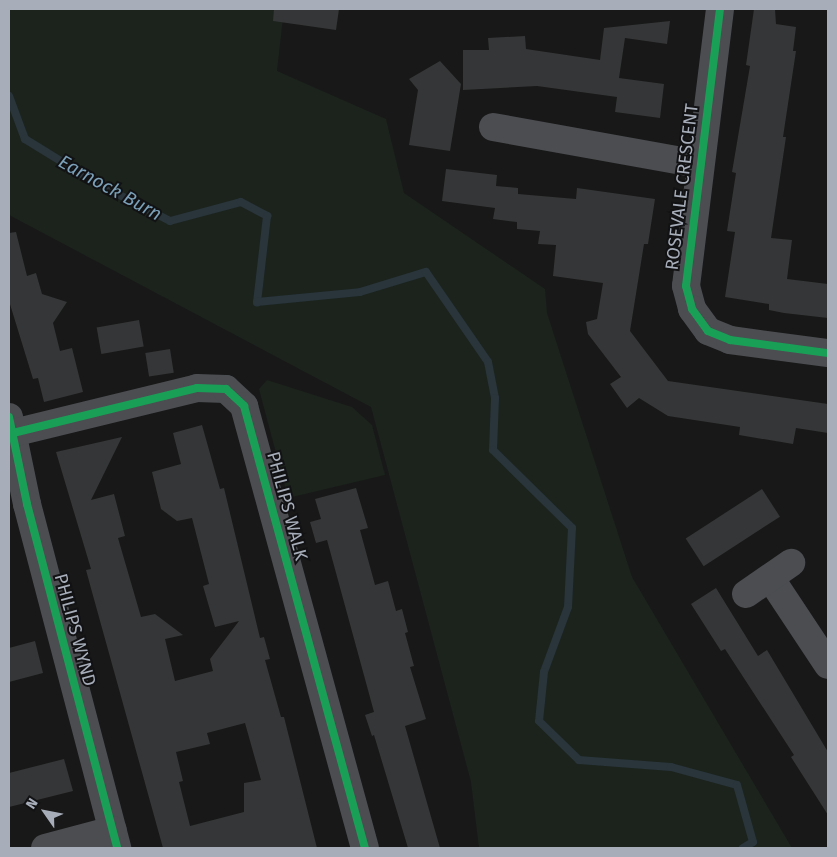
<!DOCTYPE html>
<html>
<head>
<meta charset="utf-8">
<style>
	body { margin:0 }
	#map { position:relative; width:837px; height:857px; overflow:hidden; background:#181818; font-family:"Fira Sans",sans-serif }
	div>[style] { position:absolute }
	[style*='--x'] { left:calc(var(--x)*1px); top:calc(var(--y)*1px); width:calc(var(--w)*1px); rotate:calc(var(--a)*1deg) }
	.green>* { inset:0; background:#1b231c }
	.stream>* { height:8px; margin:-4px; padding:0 4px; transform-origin:4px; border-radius:4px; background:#29343b }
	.building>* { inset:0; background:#353637; transform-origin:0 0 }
	.minor>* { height:28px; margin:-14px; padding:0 14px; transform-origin:14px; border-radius:14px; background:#4b4d51 }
	.cycleway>* { height:8px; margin:-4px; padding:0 4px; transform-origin:4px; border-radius:4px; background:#1a9f57 }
	span { translate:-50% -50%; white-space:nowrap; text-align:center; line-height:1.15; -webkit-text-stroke:4px #121214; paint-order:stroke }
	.street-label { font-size:18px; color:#a7aeba }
	.water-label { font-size:19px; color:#7ba0b8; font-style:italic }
	.frame { position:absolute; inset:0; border:10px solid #a7aeba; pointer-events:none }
	.north { position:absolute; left:20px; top:787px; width:50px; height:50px; -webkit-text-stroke:4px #121214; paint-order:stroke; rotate:303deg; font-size:14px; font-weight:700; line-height:20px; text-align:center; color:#a7aeba }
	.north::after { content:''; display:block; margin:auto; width:18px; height:22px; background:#a7aeba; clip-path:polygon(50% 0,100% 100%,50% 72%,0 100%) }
</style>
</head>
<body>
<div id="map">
	<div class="green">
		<div style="clip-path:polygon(9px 9px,284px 9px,277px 71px,386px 119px,404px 193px,545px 289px,547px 313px,632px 577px,792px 848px,479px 848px,471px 782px,371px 407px,9px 215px)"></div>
		<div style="clip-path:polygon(267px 380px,352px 407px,372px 425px,385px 475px,288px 498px,259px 389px)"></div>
	</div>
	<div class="stream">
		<div style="--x:9;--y:96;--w:46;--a:69.6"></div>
		<div style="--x:25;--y:139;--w:86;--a:31.7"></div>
		<div style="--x:98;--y:184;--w:81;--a:27.2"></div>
		<div style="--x:170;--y:221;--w:73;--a:-15"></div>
		<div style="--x:241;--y:202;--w:30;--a:28"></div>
		<div style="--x:267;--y:216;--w:87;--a:96.6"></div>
		<div style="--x:257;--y:302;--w:103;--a:-5.5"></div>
		<div style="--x:360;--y:292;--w:69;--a:-16.9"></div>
		<div style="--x:426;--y:272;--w:109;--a:55.4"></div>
		<div style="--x:488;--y:362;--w:37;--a:79"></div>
		<div style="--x:495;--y:398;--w:52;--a:92.2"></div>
		<div style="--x:493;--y:450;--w:111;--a:44.6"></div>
		<div style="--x:572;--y:528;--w:79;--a:92.9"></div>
		<div style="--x:568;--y:607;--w:69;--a:110.3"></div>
		<div style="--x:544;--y:672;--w:49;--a:95.8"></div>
		<div style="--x:539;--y:721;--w:56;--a:44.3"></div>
		<div style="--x:579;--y:760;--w:92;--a:4.4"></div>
		<div style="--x:671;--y:767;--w:68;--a:15.3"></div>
		<div style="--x:737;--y:785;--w:59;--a:74.3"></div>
		<div style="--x:753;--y:842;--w:12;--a:149"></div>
	</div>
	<div class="building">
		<div style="clip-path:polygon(274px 9px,339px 9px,336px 30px,273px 21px)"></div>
		<div style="clip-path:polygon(754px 9px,775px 9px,776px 24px,796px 27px,793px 51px,796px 51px,783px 137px,786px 137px,771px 238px,792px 240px,787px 279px,828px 284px,828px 318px,784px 313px,769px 310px,769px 304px,725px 297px,735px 232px,727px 231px,736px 173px,732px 172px,750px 66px,746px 65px)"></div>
		<div style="clip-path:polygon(670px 21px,667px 44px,625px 38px,619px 78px,664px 84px,660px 118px,615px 112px,617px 97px,537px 86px,463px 90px,463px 50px,489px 50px,488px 38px,525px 36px,526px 49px,600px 60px,604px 28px)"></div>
		<div style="clip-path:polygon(440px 61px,461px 84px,450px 151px,409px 145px,418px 90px,409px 79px)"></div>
		<div style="clip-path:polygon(446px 169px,497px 175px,496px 186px,518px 188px,518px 194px,576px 199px,577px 188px,655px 199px,648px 244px,644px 244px,630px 331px,668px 381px,828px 404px,828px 433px,796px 428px,793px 444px,739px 435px,740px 427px,668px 416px,639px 398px,627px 408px,610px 384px,621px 377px,588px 334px,586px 322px,597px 319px,603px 283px,553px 276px,556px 245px,538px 244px,540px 231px,517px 229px,517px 222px,493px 219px,495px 208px,442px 201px)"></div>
		<div style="clip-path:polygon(16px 232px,27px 276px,36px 273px,42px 294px,67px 302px,53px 323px,60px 351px,72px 348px,83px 392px,44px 402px,38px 378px,33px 379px,9px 301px,9px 233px)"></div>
		<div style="left:139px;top:320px;width:27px;height:43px;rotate:80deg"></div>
		<div style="left:170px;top:349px;width:24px;height:25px;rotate:81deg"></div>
		<div style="clip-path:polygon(evenodd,202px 425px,220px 489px,224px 488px,260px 638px,264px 637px,270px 659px,265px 660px,281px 717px,284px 717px,317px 848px,163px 848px,92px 592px,86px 570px,91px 569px,56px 452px,122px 437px,91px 500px,114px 494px,125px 536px,118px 538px,141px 617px,155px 614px,183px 635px,165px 639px,175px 681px,213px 671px,210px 659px,239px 621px,215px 627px,203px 586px,209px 584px,192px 518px,177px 521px,161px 509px,152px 472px,181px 464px,173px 433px,202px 425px,245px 723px,261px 780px,244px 783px,244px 812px,190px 826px,179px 782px,183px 781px,176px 752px,210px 744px,207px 733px,245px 723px)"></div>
		<div style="clip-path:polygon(356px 488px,368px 528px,360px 530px,375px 585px,388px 581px,396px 611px,402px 609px,408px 632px,405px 633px,414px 666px,410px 667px,426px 719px,405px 726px,440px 848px,408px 848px,374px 735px,372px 736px,365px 715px,374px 712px,327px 540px,316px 543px,310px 522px,321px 519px,315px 499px)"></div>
		<div style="left:762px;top:489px;width:33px;height:91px;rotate:57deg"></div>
		<div style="clip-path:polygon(716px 588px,758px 656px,767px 650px,828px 752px,828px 815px,791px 757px,794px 755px,725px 649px,721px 651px,691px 604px)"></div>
		<div style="clip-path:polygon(35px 641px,43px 673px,9px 682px,9px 648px)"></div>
		<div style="clip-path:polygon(64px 759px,73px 791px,9px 807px,9px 773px)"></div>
	</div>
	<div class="minor">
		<div style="--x:720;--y:9;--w:279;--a:97"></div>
		<div style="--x:686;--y:286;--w:24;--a:75"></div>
		<div style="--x:692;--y:309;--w:27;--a:54"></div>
		<div style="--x:708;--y:331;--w:24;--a:22"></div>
		<div style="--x:730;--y:340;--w:99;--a:7.6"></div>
		<div style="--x:493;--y:127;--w:209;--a:10.2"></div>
		<div style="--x:9;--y:417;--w:89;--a:78.3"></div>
		<div style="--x:27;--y:504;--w:356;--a:75.3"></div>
		<div style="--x:13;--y:433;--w:189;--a:-13.7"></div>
		<div style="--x:197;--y:388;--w:29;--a:2"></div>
		<div style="--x:226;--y:389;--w:25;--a:43"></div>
		<div style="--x:244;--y:406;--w:458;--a:74.7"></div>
		<div style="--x:771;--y:579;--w:103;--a:56.5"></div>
		<div style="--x:746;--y:594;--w:55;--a:-34.6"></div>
		<div style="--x:45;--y:848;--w:70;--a:-14.8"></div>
	</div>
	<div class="cycleway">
		<div style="--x:720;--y:9;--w:279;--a:97"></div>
		<div style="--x:686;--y:286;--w:24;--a:75"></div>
		<div style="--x:692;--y:309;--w:27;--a:54"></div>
		<div style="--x:708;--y:331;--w:24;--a:22"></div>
		<div style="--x:730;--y:340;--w:99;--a:7.6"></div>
		<div style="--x:9;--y:417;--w:89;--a:78.3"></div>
		<div style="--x:27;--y:504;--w:356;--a:75.3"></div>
		<div style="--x:13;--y:433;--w:189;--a:-13.7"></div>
		<div style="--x:197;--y:388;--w:29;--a:2"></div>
		<div style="--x:226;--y:389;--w:25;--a:43"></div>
		<div style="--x:244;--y:406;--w:458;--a:74.7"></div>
	</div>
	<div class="street-label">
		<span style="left:682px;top:187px;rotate:-83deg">ROSEVALE CRESCENT</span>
		<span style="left:287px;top:506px;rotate:75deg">PHILIPS WALK</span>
		<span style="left:75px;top:630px;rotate:75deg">PHILIPS WYND</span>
	</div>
	<div class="water-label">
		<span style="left:110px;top:188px;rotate:29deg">Earnock Burn</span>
	</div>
	<div class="frame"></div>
	<div class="north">N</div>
</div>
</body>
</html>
